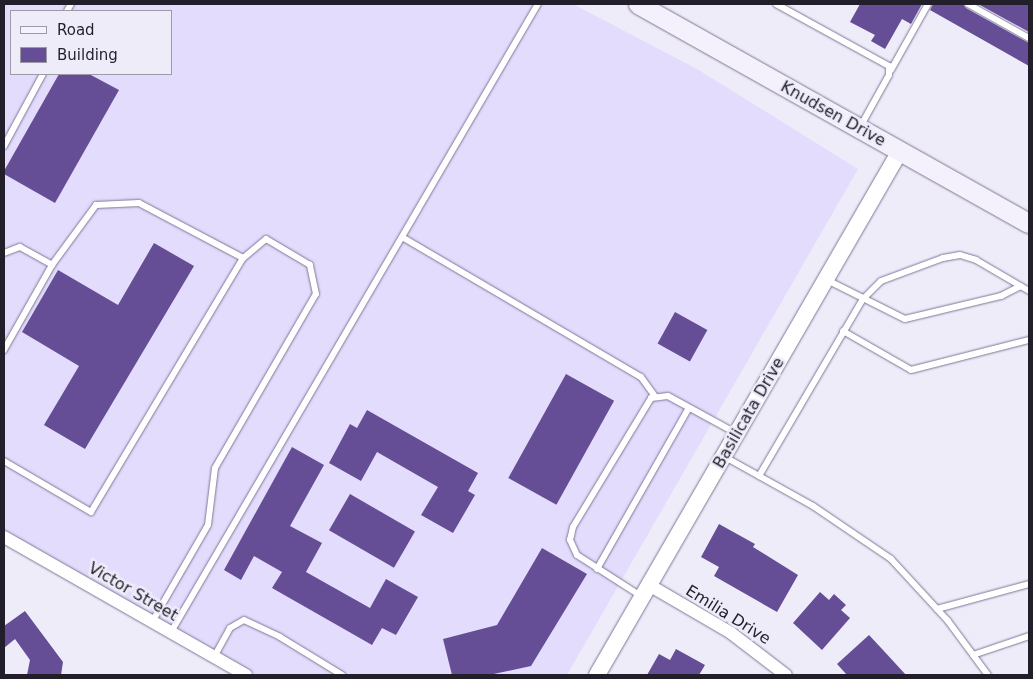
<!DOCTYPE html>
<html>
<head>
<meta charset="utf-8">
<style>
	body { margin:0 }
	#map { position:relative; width:1033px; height:679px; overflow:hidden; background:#efecfa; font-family:"DejaVu Sans",sans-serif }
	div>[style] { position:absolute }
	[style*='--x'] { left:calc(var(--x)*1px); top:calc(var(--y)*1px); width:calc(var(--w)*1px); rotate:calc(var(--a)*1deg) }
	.built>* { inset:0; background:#e4dcfd }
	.building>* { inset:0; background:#654e96; transform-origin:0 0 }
	.roads { filter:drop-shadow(0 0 1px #7f7795) drop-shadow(0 0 1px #7f7795) }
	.service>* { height:6px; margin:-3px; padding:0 3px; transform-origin:3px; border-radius:3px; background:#fff }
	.minor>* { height:12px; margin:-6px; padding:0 6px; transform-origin:6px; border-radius:6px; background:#fff }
	.tertiary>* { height:16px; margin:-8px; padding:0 8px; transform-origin:8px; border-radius:8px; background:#fff }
	.secondary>* { height:19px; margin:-9.5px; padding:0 9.5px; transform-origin:9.5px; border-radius:9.5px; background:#f4f1fd }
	span { translate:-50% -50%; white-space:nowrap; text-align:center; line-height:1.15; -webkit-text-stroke:5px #efecfa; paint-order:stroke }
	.street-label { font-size:16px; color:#221f2b }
	.frame { position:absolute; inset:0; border:5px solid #221f2b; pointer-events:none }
	.legend { position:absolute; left:10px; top:10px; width:162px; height:65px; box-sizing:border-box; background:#efecfa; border:1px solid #9d9aa7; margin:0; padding:6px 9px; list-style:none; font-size:15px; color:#221f2b }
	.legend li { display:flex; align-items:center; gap:10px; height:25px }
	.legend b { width:25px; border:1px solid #9d9aa7 }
</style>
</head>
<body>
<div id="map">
	<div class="built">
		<div style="clip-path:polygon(evenodd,4px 4px,573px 4px,697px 69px,858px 169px,567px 675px,258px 675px,165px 629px,4px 533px,4px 4px,11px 11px,171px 11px,171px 74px,11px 74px,11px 11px)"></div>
	</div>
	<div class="building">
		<div style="clip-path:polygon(860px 4px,922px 4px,911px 24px,902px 19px,885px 49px,871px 41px,875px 35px,850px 22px)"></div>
		<div style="clip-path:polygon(933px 4px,963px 4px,966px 8px,1029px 43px,1029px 66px,930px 10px)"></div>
		<div style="clip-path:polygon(978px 4px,1029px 4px,1029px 32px)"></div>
		<div style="clip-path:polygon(59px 74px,89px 74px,119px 90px,55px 203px,4px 174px,4px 171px)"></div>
		<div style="clip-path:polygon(154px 243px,194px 266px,85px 449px,44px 425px,79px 366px,22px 332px,58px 270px,118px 305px)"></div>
		<div style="left:675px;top:312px;width:37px;height:36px;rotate:29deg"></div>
		<div style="left:566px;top:374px;width:55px;height:119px;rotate:29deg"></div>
		<div style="clip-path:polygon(367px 410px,478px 473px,468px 491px,475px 495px,453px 533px,421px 515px,438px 487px,377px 452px,361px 481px,329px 463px,350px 424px,357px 428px)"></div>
		<div style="clip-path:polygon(292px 447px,324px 465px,290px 526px,322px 543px,306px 572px,370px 608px,386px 579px,418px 597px,396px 635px,382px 628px,372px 645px,272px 588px,282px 572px,254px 556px,241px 580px,224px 570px)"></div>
		<div style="left:350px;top:494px;width:75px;height:42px;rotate:30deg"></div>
		<div style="clip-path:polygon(719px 524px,755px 544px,753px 547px,798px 575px,777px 612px,714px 576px,719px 567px,701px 557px)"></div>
		<div style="clip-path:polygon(542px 548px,587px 574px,531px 666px,489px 675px,452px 675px,443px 639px,497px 625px)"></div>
		<div style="clip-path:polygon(820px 592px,829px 600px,834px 594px,846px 605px,841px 610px,850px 618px,822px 650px,793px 623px)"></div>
		<div style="clip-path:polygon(25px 611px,63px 662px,61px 675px,27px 675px,30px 660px,15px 639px,4px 648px,4px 626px)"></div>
		<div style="clip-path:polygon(869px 635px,883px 650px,906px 675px,847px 675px,837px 664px)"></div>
		<div style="clip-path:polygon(676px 649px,705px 665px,699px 675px,647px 675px,659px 654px,670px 660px)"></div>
	</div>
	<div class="roads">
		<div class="service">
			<div style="--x:776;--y:4;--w:129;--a:28.8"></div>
			<div style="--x:889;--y:66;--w:9;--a:90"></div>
			<div style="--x:889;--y:75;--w:60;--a:119.1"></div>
			<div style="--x:968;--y:4;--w:70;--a:29.1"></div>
			<div style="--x:67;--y:11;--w:8;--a:-60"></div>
			<div style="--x:891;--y:70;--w:76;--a:-60.7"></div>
			<div style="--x:4;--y:146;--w:82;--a:-61.6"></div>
			<div style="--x:402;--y:237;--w:277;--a:30.4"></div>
			<div style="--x:641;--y:377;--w:24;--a:54"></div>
			<div style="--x:4;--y:253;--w:17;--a:-21"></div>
			<div style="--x:20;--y:247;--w:37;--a:29"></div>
			<div style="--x:52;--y:265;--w:98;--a:119.5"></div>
			<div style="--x:827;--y:280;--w:87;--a:26.6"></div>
			<div style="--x:905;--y:319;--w:99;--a:-13.5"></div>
			<div style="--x:1001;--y:296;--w:22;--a:-27"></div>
			<div style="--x:843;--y:331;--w:78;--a:29.8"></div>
			<div style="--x:911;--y:370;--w:122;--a:-14.3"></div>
			<div style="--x:725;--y:457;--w:101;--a:29.1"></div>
			<div style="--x:813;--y:506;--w:94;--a:34.2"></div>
			<div style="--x:891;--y:559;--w:84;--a:47.4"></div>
			<div style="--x:948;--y:621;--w:67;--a:53.5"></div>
			<div style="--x:4;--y:461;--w:101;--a:30.4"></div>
			<div style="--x:91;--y:512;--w:296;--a:-59.1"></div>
			<div style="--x:243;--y:258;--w:118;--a:-152.1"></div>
			<div style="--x:139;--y:203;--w:43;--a:177.3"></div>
			<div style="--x:96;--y:205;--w:74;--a:126.3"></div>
			<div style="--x:759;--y:476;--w:205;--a:-59.6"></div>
			<div style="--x:863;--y:299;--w:25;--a:-45"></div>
			<div style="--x:881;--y:281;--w:66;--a:-20.4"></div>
			<div style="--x:943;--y:258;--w:17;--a:-10"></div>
			<div style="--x:960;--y:255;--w:17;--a:17"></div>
			<div style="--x:976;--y:260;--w:61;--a:30.3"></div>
			<div style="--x:597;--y:569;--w:185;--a:-60.3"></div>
			<div style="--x:641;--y:596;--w:76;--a:-147.4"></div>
			<div style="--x:577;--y:555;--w:17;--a:-115"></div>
			<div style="--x:570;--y:540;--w:13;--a:-77"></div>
			<div style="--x:573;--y:527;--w:151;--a:-58.8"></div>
			<div style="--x:651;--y:398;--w:17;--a:-7"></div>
			<div style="--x:668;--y:396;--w:77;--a:28.6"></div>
			<div style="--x:937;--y:609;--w:95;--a:-15.2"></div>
			<div style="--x:152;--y:622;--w:112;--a:-60"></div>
			<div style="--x:208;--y:525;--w:57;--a:-83"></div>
			<div style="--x:215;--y:468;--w:201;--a:-59.9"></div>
			<div style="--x:316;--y:294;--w:30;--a:-102"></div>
			<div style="--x:310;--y:265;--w:51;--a:-149.4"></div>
			<div style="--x:266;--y:239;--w:30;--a:140"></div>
			<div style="--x:171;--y:632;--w:727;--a:-59.7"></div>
			<div style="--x:973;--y:655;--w:59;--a:-18.7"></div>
			<div style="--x:214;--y:657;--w:33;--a:-61"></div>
			<div style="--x:230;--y:628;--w:16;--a:-30"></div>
			<div style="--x:244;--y:620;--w:40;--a:25"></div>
			<div style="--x:280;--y:637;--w:73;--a:31.5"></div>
		</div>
		<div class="minor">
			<div style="--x:4;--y:537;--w:279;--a:29.7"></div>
			<div style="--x:649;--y:585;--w:95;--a:30.3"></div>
			<div style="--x:731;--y:633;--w:69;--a:37.4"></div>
		</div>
		<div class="tertiary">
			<div style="--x:597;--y:675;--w:605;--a:-59.96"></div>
		</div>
		<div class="secondary">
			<div style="--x:638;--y:4;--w:448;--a:29.3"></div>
		</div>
	</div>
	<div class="street-label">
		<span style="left:833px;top:114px;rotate:29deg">Knudsen Drive</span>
		<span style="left:749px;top:413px;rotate:-60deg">Basilicata Drive</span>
		<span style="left:133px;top:592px;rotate:30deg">Victor Street</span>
		<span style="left:728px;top:615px;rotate:32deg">Emilia Drive</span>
	</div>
	<div class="frame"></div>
	<ul class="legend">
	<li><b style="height:6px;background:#f4f1fd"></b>Road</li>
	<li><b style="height:14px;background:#654e96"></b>Building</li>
	</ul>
</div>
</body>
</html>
